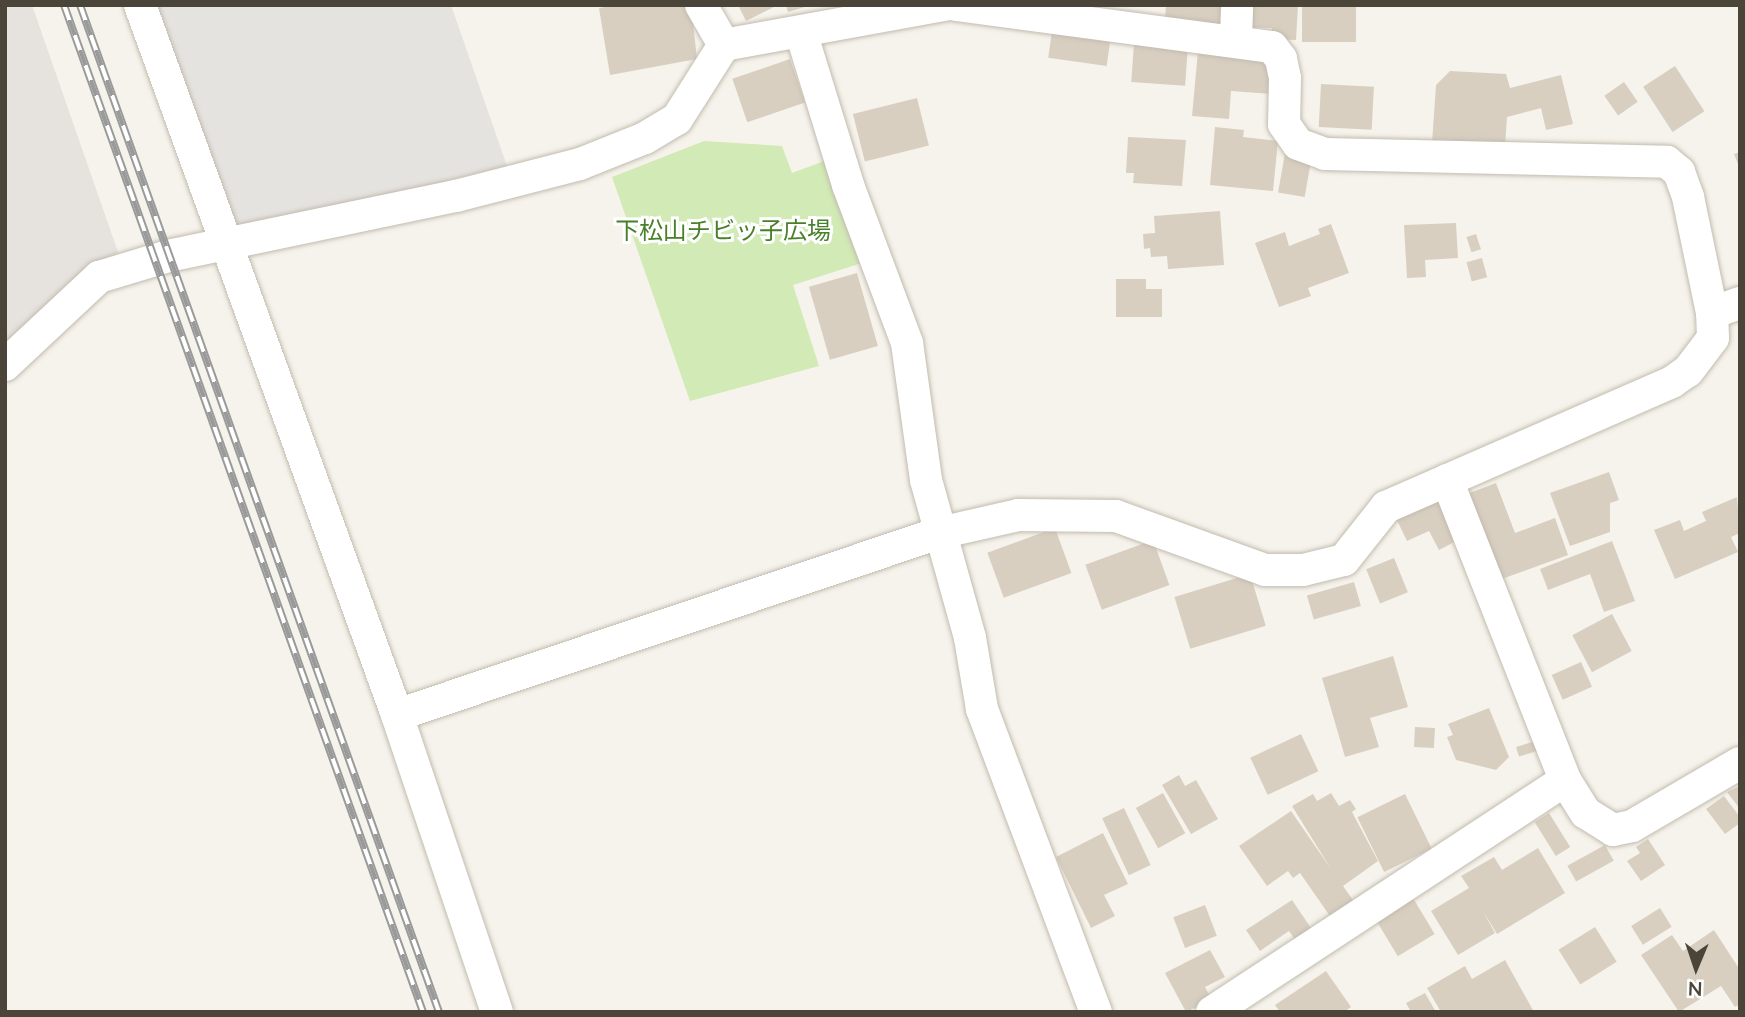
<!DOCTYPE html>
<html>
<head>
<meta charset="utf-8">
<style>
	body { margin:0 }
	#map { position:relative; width:1745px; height:1017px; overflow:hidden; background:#f6f3ec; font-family:Lato,"Noto Sans JP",sans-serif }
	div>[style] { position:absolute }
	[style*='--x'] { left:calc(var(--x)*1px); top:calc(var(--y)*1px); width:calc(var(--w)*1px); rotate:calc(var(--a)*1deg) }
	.industrial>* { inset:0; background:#e6e2dd }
	.green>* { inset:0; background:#d2eab5 }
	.parking>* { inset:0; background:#e5e3e0 }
	.building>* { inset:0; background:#d8cfc1; transform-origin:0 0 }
	.roads { filter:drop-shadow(0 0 2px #c2bbae) drop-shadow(0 0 2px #c2bbae) }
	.minor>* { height:32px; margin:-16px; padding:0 16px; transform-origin:16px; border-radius:16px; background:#fff }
	.rail>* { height:8px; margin-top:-4px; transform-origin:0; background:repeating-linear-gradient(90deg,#fff 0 16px,#9a9a9a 0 32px); box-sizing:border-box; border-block:2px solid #9a9a9a }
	span { translate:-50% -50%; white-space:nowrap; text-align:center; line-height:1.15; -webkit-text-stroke:6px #fff; paint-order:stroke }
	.park-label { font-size:24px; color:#4a7f2a }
	.frame { position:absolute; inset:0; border:7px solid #4b4439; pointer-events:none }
	.north { position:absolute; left:1661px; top:933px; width:70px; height:70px; -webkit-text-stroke:5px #fff; paint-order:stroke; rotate:182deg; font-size:19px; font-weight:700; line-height:28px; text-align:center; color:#4b4439 }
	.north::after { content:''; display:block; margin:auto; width:24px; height:32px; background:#4b4439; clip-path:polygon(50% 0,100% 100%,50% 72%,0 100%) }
</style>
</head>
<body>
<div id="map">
	<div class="industrial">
		<div style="clip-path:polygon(5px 5px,32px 5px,118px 252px,5px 357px)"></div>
	</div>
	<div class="green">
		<div style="clip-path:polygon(704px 141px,782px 146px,792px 173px,827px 160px,865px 262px,793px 285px,819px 366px,690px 401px,612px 177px)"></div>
	</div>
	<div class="parking">
		<div style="clip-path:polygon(148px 5px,451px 5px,507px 166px,229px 234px)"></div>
	</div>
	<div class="building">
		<div style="clip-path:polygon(617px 5px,691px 5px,697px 59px,610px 75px,599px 8px)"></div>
		<div style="clip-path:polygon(738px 5px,773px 5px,774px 7px,746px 21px)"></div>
		<div style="clip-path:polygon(786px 5px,808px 5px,808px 6px,788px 12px)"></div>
		<div style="clip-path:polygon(1166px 5px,1221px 5px,1220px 24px,1165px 20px)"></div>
		<div style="clip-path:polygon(1244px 5px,1298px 5px,1296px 40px,1272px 39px,1272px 28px,1243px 27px)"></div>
		<div style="left:1302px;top:5px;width:54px;height:37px"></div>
		<div style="left:1052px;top:31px;width:59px;height:27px;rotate:8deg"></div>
		<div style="left:1134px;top:43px;width:54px;height:39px;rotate:4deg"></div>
		<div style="clip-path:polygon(1198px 51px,1274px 57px,1271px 94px,1231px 91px,1229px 119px,1192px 116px)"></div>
		<div style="left:790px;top:59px;width:46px;height:61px;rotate:71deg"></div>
		<div style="left:1675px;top:66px;width:54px;height:38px;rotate:57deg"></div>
		<div style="clip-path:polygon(1450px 71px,1506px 74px,1510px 88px,1561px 75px,1573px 124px,1546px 130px,1541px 108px,1507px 117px,1505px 147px,1432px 143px,1436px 85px)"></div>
		<div style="left:1624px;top:82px;width:24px;height:24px;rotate:55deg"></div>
		<div style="left:1321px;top:84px;width:53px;height:43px;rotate:3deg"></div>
		<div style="left:917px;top:98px;width:49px;height:66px;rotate:76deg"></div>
		<div style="clip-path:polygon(1215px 127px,1244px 130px,1243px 137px,1278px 141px,1273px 191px,1210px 185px)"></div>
		<div style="clip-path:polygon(1128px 137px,1186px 140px,1182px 186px,1133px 183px,1134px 173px,1126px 173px)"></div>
		<div style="clip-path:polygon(1740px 152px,1740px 169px,1734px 154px)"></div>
		<div style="left:1285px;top:153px;width:27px;height:40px;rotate:10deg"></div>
		<div style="clip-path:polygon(1220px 211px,1224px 265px,1168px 269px,1167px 256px,1151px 257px,1150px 248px,1144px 249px,1143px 234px,1155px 233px,1154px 216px)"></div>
		<div style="clip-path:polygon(1456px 223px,1458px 258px,1425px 260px,1426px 277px,1407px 278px,1404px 225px)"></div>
		<div style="clip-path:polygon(1331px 224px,1349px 273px,1308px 288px,1311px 296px,1279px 307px,1255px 243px,1285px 232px,1289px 246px,1320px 234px,1318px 229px)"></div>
		<div style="left:1476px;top:234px;width:16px;height:10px;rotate:72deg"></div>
		<div style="left:1482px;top:258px;width:20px;height:16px;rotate:75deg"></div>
		<div style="left:857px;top:273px;width:76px;height:50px;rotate:74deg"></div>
		<div style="clip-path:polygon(1116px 279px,1146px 279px,1146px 289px,1162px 289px,1162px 317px,1116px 317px)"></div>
		<div style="clip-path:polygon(1609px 472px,1619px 500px,1610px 503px,1610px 532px,1570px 546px,1550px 493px)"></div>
		<div style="clip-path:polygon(1496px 483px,1515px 533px,1555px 518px,1568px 555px,1499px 580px,1467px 494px)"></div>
		<div style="clip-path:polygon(1441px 496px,1462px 538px,1439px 550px,1429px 531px,1407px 541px,1396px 518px)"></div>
		<div style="clip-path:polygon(1737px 497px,1740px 533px,1731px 537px,1738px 552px,1675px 579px,1654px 530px,1680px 520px,1684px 531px,1706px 521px,1702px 512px)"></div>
		<div style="left:1055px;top:528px;width:48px;height:72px;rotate:70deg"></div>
		<div style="left:1153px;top:540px;width:48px;height:72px;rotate:70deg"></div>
		<div style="clip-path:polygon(1612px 541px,1635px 601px,1604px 612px,1590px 574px,1548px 590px,1540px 569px)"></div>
		<div style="left:1394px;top:558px;width:37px;height:30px;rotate:68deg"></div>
		<div style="left:1250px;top:574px;width:54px;height:79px;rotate:73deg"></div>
		<div style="left:1354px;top:582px;width:25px;height:49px;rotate:74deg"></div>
		<div style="left:1612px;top:614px;width:42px;height:45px;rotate:62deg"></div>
		<div style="clip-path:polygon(1393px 656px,1408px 707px,1370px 718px,1379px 747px,1345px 757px,1322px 678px)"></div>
		<div style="left:1581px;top:662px;width:27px;height:32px;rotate:66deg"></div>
		<div style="clip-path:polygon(1489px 708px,1509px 757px,1496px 770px,1456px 760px,1447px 737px,1453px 735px,1448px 724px)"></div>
		<div style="left:1415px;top:727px;width:20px;height:20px;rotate:3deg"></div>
		<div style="left:1301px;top:734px;width:41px;height:56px;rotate:65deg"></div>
		<div style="left:1539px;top:740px;width:10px;height:24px;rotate:73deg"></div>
		<div style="clip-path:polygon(1179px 775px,1185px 786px,1196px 780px,1218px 819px,1191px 834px,1162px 785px)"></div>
		<div style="clip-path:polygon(1740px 786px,1740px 809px,1727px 792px)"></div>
		<div style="left:1163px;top:793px;width:46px;height:31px;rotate:61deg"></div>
		<div style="clip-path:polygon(1331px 793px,1339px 806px,1350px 800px,1356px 809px,1352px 812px,1378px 861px,1343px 886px,1355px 903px,1332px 919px,1300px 873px,1293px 878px,1288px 871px,1267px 886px,1239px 846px,1291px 811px,1331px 869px,1292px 806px,1313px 794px,1317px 801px)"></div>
		<div style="left:1405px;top:794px;width:61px;height:53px;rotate:64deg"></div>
		<div style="clip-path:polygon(1724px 796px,1740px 817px,1740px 823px,1725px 834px,1706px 809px)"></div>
		<div style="left:1124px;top:808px;width:63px;height:24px;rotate:65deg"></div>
		<div style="left:1549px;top:813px;width:40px;height:17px;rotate:58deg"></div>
		<div style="clip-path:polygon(1103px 833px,1128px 884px,1104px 895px,1115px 916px,1091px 928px,1056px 857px)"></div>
		<div style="clip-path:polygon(1648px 839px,1665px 865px,1641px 881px,1627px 861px,1640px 853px,1636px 847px)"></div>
		<div style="left:1605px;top:845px;width:18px;height:43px;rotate:61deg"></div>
		<div style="clip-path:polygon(1538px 848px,1565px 893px,1497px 934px,1483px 911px,1495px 933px,1458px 955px,1431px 911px,1469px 888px,1461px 876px,1494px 857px,1502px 870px)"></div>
		<div style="left:1413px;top:898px;width:42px;height:43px;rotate:59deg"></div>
		<div style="clip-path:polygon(1292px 900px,1313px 931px,1296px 941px,1289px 931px,1260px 951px,1246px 930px)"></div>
		<div style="left:1205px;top:905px;width:33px;height:34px;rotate:69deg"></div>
		<div style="left:1660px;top:908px;width:22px;height:34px;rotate:58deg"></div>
		<div style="left:1595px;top:927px;width:41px;height:43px;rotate:58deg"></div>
		<div style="clip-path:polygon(1714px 930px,1740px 970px,1740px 1004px,1735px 1007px,1721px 986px,1679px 1012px,1641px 955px,1672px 935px,1683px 951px)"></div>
		<div style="clip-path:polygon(1210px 950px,1225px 977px,1205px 987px,1212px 1000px,1186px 1012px,1165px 973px)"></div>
		<div style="clip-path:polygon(1505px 960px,1534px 1012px,1441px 1012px,1427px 988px,1465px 966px,1472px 979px)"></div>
		<div style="clip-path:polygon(1326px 971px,1351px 1007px,1344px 1012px,1280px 1012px,1275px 1005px)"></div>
		<div style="clip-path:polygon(1425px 993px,1436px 1012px,1411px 1012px,1406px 1003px)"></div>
	</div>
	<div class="roads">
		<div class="minor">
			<div style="--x:140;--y:5;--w:755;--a:70.1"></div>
			<div style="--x:397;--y:715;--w:313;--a:71.4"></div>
			<div style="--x:701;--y:5;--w:46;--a:60.1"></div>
			<div style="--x:956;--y:5;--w:319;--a:7.6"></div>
			<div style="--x:1272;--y:47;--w:15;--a:53"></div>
			<div style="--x:1281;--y:59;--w:19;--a:78"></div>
			<div style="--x:1285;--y:78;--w:46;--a:91.2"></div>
			<div style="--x:1284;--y:124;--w:24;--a:55"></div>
			<div style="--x:1298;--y:144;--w:29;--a:20"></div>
			<div style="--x:1325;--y:154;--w:342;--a:1.3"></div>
			<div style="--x:1667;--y:162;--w:16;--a:40"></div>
			<div style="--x:1679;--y:172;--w:27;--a:70"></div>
			<div style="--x:1688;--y:197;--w:118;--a:78.3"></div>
			<div style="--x:1712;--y:313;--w:30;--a:-20"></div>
			<div style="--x:801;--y:32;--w:160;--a:72.9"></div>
			<div style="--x:848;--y:185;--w:169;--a:69.5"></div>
			<div style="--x:907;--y:343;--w:138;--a:82.1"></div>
			<div style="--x:926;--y:480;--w:164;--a:74.4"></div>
			<div style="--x:970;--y:638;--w:72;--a:80.4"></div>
			<div style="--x:982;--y:709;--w:324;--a:69.4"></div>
			<div style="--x:1236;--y:39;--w:34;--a:-88"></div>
			<div style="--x:5;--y:365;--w:129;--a:-43.1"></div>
			<div style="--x:99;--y:277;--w:72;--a:-16.9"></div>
			<div style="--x:168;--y:256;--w:294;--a:-11.8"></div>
			<div style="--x:456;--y:196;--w:128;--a:-14.5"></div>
			<div style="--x:580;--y:164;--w:70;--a:-21.8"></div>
			<div style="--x:645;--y:138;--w:37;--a:-31"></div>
			<div style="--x:677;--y:119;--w:88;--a:-57.6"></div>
			<div style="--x:724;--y:45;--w:224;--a:-10.3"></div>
			<div style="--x:1447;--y:480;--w:322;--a:68.5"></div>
			<div style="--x:1565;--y:780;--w:39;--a:58"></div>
			<div style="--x:1586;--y:813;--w:32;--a:32"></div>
			<div style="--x:1613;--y:830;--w:19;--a:-12"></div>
			<div style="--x:1632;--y:826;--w:125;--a:-30.3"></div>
			<div style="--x:397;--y:715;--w:572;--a:-18.56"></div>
			<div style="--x:939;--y:533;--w:81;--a:-12.8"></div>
			<div style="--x:1018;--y:515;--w:98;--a:0.6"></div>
			<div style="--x:1116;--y:516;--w:158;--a:19.9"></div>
			<div style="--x:1265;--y:570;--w:38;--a:0"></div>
			<div style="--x:1303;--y:570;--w:42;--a:-13.7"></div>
			<div style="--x:1344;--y:560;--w:68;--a:-51.6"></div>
			<div style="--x:1386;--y:507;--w:312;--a:-23.6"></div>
			<div style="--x:1672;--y:382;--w:19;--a:-35"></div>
			<div style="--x:1688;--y:371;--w:41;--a:-52.9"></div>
			<div style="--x:1713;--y:338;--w:25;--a:-92"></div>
			<div style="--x:1212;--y:1012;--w:422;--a:-33.3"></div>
		</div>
	</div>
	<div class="rail">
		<div style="--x:64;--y:5;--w:1069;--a:70.38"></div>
		<div style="--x:80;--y:5;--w:1069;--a:70.38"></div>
	</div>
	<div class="park-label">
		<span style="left:723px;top:230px">下松山チビッ子広場</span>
	</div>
	<div class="frame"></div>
	<div class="north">N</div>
</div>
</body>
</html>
